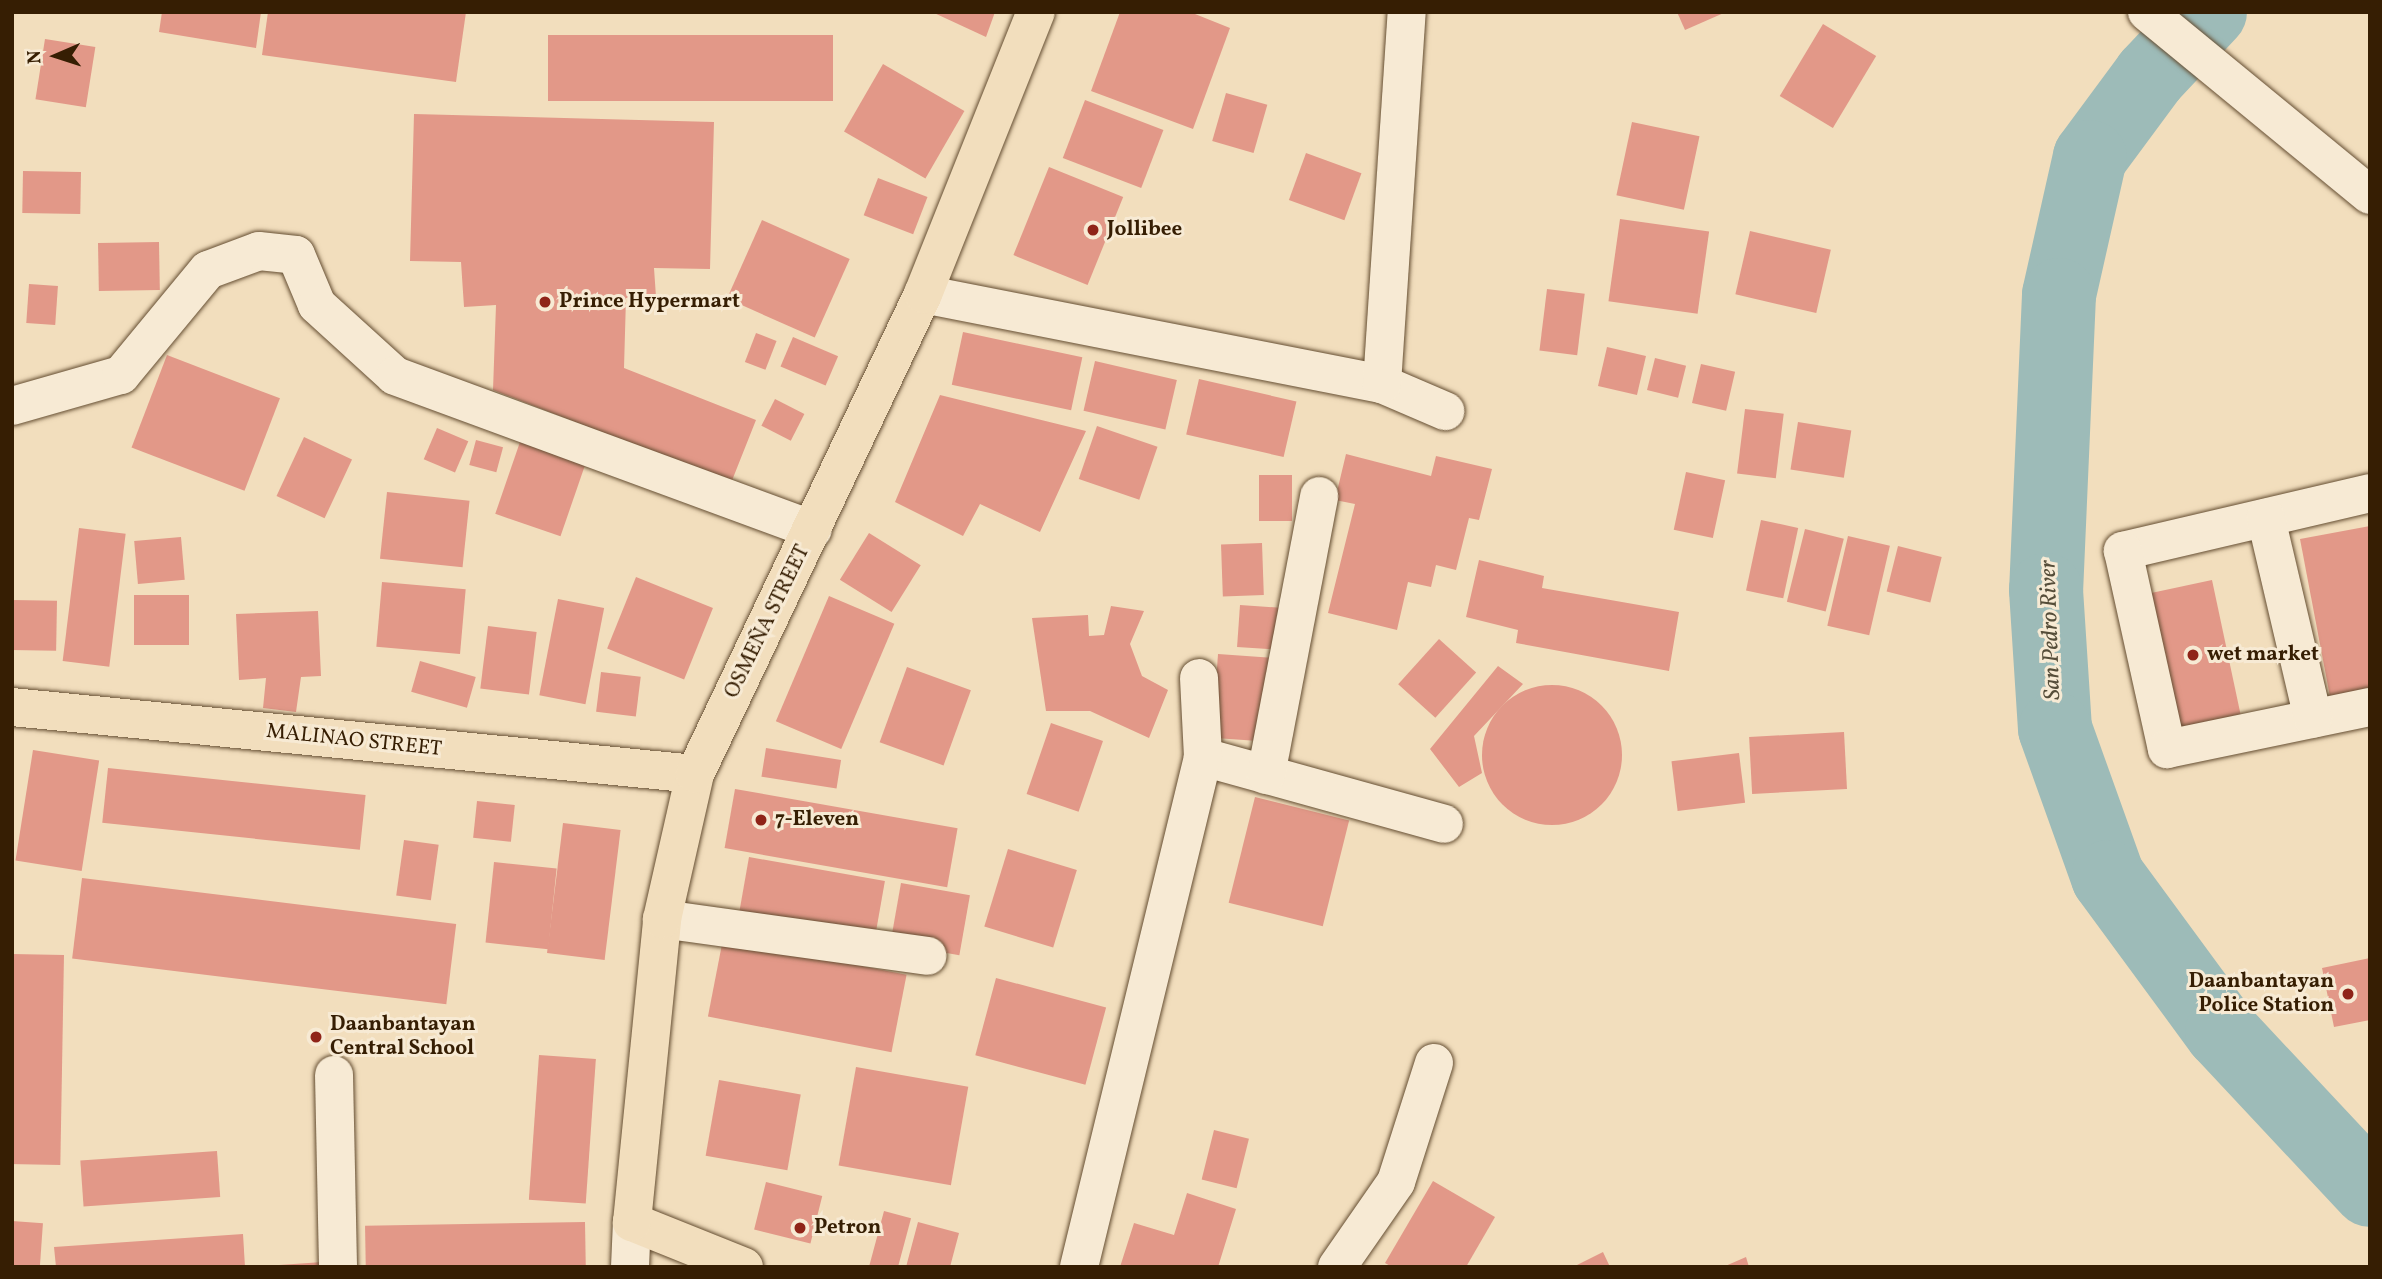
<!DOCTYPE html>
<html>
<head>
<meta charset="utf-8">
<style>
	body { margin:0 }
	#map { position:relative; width:2382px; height:1279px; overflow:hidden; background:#f2debd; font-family:Vollkorn,serif }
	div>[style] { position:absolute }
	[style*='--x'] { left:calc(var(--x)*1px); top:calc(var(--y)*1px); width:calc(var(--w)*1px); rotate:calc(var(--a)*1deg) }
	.river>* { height:74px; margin:-37px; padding:0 37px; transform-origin:37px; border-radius:37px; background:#9dbbb8 }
	.building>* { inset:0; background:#e29888; transform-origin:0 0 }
	.round { border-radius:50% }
	.roads { filter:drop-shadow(0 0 2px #654e32) drop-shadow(0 0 2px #654e32) }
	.minor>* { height:38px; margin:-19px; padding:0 19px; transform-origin:19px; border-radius:19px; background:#f7ead4 }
	.major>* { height:38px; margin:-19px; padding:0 19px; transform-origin:19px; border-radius:19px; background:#f2debd }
	.dots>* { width:19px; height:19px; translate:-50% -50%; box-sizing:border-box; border:4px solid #f7ead4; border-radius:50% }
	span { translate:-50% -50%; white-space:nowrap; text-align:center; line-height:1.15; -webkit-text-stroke:6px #f7ead4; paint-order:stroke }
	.poi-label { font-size:21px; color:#361e03; font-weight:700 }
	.left { translate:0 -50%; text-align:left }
	.right { translate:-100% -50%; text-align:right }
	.street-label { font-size:21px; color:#361e03 }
	.water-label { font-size:23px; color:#554d39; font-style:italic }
	.frame { position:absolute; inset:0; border:14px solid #361e03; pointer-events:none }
	.north { position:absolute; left:21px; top:21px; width:70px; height:70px; -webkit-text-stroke:5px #f7ead4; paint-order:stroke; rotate:267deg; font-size:19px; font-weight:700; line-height:28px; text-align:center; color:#361e03 }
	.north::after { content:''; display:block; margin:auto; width:24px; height:32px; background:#361e03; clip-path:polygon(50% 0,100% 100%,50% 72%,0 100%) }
</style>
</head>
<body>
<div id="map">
	<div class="river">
		<div style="--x:2210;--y:12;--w:88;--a:133.2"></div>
		<div style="--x:2150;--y:76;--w:101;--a:126.5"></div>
		<div style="--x:2090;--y:157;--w:141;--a:102.7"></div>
		<div style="--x:2059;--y:295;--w:295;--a:92.5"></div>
		<div style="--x:2046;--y:590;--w:139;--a:86.3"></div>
		<div style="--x:2055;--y:729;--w:157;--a:70.3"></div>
		<div style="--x:2108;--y:877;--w:192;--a:53.7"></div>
		<div style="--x:2222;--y:1032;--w:216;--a:46.9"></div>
	</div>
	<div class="building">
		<div style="clip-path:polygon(162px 12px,261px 12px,256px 48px,159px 32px)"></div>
		<div style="clip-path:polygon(268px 12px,466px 12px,456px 82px,262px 55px)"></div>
		<div style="clip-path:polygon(932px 12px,995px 12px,986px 37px)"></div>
		<div style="clip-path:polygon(1120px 12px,1190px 12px,1230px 28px,1193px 129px,1091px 91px)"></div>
		<div style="clip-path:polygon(1677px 12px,1726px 12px,1685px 30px)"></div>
		<div style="left:1823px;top:24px;width:62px;height:84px;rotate:31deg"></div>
		<div style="left:548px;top:35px;width:285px;height:66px"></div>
		<div style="left:45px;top:39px;width:51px;height:61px;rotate:9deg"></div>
		<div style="left:883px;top:64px;width:94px;height:78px;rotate:30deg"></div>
		<div style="left:1226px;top:93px;width:43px;height:50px;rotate:16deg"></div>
		<div style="left:1085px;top:100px;width:84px;height:62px;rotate:21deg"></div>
		<div style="clip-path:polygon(414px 114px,714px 122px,710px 269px,654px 268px,656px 297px,626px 298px,624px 368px,756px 420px,731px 483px,493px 390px,496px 305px,464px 307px,461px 262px,410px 261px)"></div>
		<div style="left:1632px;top:122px;width:69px;height:75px;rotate:12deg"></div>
		<div style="left:1306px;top:153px;width:59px;height:50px;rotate:20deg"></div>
		<div style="left:1049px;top:167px;width:80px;height:95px;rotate:22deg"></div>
		<div style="left:23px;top:171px;width:58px;height:42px;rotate:1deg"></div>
		<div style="left:878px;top:178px;width:53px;height:40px;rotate:21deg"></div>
		<div style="left:1620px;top:219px;width:90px;height:83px;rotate:8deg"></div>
		<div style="left:762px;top:220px;width:96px;height:86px;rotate:24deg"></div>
		<div style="left:1750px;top:231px;width:83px;height:65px;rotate:13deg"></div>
		<div style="left:159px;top:242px;width:48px;height:61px;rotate:89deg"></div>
		<div style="left:29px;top:284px;width:29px;height:39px;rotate:4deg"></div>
		<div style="left:1547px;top:289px;width:38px;height:62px;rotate:7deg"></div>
		<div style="left:963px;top:332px;width:122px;height:54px;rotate:12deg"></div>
		<div style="left:756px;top:333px;width:22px;height:31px;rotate:21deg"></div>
		<div style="left:793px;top:337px;width:49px;height:32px;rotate:23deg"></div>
		<div style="left:1607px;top:347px;width:40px;height:40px;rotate:13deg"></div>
		<div style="left:167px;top:355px;width:121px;height:99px;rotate:21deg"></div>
		<div style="left:1655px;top:358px;width:32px;height:33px;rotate:14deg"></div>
		<div style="left:1095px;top:361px;width:84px;height:51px;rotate:13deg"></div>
		<div style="left:1701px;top:364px;width:35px;height:40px;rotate:13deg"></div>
		<div style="left:1199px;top:379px;width:100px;height:57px;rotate:13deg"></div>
		<div style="clip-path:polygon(940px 395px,1086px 431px,1040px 532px,980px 504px,963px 536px,895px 502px)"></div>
		<div style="left:775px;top:399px;width:33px;height:30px;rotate:27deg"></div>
		<div style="left:1745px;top:409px;width:39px;height:65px;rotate:7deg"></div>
		<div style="left:1798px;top:422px;width:54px;height:48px;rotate:9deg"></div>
		<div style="left:1097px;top:426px;width:64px;height:56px;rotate:19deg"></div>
		<div style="left:437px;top:428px;width:34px;height:34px;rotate:23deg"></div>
		<div style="left:304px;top:437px;width:53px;height:65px;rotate:25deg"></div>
		<div style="left:476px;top:440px;width:28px;height:26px;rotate:15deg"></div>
		<div style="left:520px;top:442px;width:69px;height:76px;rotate:19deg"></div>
		<div style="clip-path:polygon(1346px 454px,1431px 476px,1436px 456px,1492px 469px,1479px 520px,1469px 518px,1456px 570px,1436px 565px,1431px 587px,1408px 582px,1397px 630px,1328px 613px,1355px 504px,1335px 500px)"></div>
		<div style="left:1686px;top:472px;width:40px;height:59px;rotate:12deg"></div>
		<div style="left:1259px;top:475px;width:33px;height:46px"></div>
		<div style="left:387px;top:492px;width:83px;height:67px;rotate:6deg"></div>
		<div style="left:1761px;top:520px;width:38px;height:72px;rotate:12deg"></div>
		<div style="clip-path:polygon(2370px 526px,2370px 694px,2331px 702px,2300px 539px)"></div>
		<div style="left:79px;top:528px;width:47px;height:134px;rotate:7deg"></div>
		<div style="left:1805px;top:529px;width:40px;height:75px;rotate:14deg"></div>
		<div style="left:869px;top:533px;width:61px;height:55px;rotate:32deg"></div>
		<div style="left:1848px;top:536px;width:43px;height:92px;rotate:13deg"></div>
		<div style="left:181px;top:537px;width:43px;height:47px;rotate:85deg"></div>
		<div style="left:1262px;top:543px;width:52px;height:41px;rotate:88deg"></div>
		<div style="left:1898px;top:546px;width:45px;height:47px;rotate:14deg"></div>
		<div style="clip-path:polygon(1479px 560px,1544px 576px,1542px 588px,1679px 612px,1669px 671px,1516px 643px,1518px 630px,1466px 617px)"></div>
		<div style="left:636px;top:577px;width:83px;height:77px;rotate:22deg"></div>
		<div style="left:2212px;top:580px;width:138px;height:67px;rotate:78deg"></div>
		<div style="left:382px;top:582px;width:84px;height:65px;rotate:5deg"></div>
		<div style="left:134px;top:595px;width:55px;height:50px"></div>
		<div style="left:829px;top:596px;width:71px;height:136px;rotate:23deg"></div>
		<div style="left:558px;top:599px;width:47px;height:98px;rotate:11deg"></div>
		<div style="left:12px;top:600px;width:45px;height:50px;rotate:1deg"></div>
		<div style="left:1240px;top:605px;width:44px;height:42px;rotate:4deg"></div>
		<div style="clip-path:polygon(1111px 606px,1144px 611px,1130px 644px,1142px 676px,1168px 690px,1149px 738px,1090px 711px,1046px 711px,1032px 618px,1088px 615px,1089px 636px,1104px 635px)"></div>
		<div style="clip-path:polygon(318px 611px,321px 676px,301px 677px,296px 712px,263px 708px,266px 678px,239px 680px,236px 614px)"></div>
		<div style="left:488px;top:626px;width:49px;height:63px;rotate:7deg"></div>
		<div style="left:1439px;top:639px;width:50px;height:61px;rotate:42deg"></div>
		<div style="left:1218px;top:654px;width:53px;height:84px;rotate:4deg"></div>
		<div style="left:420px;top:661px;width:58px;height:32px;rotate:16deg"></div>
		<div style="clip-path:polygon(1498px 666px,1523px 684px,1474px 736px,1482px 773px,1459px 787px,1430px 749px)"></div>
		<div style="left:907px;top:667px;width:68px;height:80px;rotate:20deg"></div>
		<div style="left:601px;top:672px;width:40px;height:40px;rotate:7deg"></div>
		<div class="round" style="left:1482px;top:685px;width:140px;height:140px"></div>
		<div style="left:1051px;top:723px;width:55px;height:75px;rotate:19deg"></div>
		<div style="left:1844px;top:732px;width:57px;height:95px;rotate:87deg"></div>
		<div style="left:766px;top:748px;width:76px;height:29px;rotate:9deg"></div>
		<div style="left:33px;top:750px;width:67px;height:112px;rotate:9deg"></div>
		<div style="left:1739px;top:753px;width:50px;height:68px;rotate:83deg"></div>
		<div style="left:108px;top:768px;width:259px;height:55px;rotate:6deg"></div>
		<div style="left:735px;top:789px;width:226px;height:60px;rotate:10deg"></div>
		<div style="left:1255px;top:797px;width:97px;height:109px;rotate:14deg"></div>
		<div style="left:477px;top:801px;width:38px;height:37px;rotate:6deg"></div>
		<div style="left:563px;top:823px;width:58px;height:131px;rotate:7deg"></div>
		<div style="left:404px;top:840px;width:35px;height:56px;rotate:8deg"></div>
		<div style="left:1008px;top:849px;width:72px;height:81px;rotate:17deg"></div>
		<div style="left:749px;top:857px;width:138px;height:67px;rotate:10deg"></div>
		<div style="left:494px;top:862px;width:63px;height:81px;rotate:6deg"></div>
		<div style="left:82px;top:878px;width:377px;height:81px;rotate:7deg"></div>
		<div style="left:901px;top:883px;width:70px;height:61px;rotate:10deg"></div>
		<div style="left:723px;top:939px;width:187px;height:79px;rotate:11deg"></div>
		<div style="left:12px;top:954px;width:52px;height:210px;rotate:1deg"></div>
		<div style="clip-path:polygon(2370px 958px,2370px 1020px,2334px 1027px,2322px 968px)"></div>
		<div style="left:996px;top:978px;width:114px;height:80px;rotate:15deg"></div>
		<div style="left:539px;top:1055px;width:57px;height:145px;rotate:4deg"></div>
		<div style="left:856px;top:1067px;width:114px;height:100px;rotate:10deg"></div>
		<div style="left:719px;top:1080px;width:83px;height:77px;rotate:10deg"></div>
		<div style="left:1214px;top:1130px;width:36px;height:51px;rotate:14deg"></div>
		<div style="left:217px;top:1151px;width:46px;height:137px;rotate:86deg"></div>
		<div style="clip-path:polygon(1433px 1181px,1495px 1217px,1466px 1267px,1392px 1267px,1385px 1263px)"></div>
		<div style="left:766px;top:1182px;width:58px;height:49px;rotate:14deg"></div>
		<div style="clip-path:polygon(1187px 1193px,1236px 1209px,1218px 1267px,1120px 1267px,1134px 1223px,1174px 1235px)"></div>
		<div style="left:884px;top:1211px;width:28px;height:57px;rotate:15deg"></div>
		<div style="left:12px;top:1221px;width:31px;height:46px;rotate:4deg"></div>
		<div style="left:585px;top:1222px;width:45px;height:220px;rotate:89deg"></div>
		<div style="clip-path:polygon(918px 1222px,959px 1233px,950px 1267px,906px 1267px)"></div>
		<div style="clip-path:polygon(243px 1234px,245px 1267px,56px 1267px,54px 1247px)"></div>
		<div style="clip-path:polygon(1603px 1252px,1610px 1267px,1573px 1267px)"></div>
		<div style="clip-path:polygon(1746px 1257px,1749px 1267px,1723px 1267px)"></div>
		<div style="clip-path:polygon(323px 1262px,323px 1267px,279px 1267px,279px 1265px)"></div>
	</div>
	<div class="roads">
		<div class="minor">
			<div style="--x:2147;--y:12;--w:288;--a:39.4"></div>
			<div style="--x:923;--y:294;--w:468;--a:11.1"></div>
			<div style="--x:1382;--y:384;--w:69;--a:23.2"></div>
			<div style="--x:1382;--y:384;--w:373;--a:-86.2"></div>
			<div style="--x:12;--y:406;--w:113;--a:-15.9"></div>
			<div style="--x:121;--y:375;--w:136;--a:-50.4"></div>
			<div style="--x:208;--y:270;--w:54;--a:-20.4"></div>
			<div style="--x:259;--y:251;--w:37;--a:6"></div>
			<div style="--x:296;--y:255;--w:54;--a:67.2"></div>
			<div style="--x:317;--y:305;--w:105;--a:42.3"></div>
			<div style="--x:395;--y:376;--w:445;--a:20.2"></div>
			<div style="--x:2370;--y:493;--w:254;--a:166.8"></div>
			<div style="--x:2123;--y:551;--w:203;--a:77.5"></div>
			<div style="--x:2167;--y:749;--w:207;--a:-11.7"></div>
			<div style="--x:2266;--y:518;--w:206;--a:76.8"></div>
			<div style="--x:1203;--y:757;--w:250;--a:15.5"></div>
			<div style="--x:1266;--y:775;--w:284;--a:-79.2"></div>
			<div style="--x:662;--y:919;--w:268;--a:7.9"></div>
			<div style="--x:334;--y:1075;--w:192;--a:88.8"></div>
			<div style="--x:630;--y:1267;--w:45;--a:-87.5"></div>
			<div style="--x:1079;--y:1267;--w:525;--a:-76.33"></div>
			<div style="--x:1203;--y:757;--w:79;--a:-92.9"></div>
			<div style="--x:1337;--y:1267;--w:103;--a:-55.2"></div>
			<div style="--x:1396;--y:1182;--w:125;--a:-72.3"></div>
		</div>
		<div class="major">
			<div style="--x:12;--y:707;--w:686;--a:5.6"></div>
			<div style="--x:744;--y:1267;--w:121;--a:-158.1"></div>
			<div style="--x:632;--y:1222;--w:304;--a:-84.3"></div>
			<div style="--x:662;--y:919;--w:149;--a:-77.2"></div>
			<div style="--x:695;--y:774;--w:531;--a:-64.59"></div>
			<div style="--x:923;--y:294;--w:304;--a:-68.2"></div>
		</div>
	</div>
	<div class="dots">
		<div style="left:1093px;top:230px;background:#8f2418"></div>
		<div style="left:545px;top:302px;background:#8f2418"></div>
		<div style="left:2193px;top:655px;background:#8f2418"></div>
		<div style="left:761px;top:820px;background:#8f2418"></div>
		<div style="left:2348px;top:994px;background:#8f2418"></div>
		<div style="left:316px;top:1037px;background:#8f2418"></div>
		<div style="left:800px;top:1228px;background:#8f2418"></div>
	</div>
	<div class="poi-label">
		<span class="left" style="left:1107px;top:230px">Jollibee</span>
		<span class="left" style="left:559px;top:302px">Prince Hypermart</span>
		<span class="left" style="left:2207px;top:655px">wet market</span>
		<span class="left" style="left:775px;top:820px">7-Eleven</span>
		<span class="right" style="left:2334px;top:994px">Daanbantayan<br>Police Station</span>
		<span class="left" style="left:330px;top:1037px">Daanbantayan<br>Central School</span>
		<span class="left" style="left:814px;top:1228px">Petron</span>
	</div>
	<div class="street-label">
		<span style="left:768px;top:622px;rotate:-64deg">OSMEÑA STREET</span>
		<span style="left:354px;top:741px;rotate:6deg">MALINAO STREET</span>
	</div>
	<div class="water-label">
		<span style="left:2051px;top:630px;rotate:-92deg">San Pedro River</span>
	</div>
	<div class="frame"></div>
	<div class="north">N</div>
</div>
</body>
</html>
